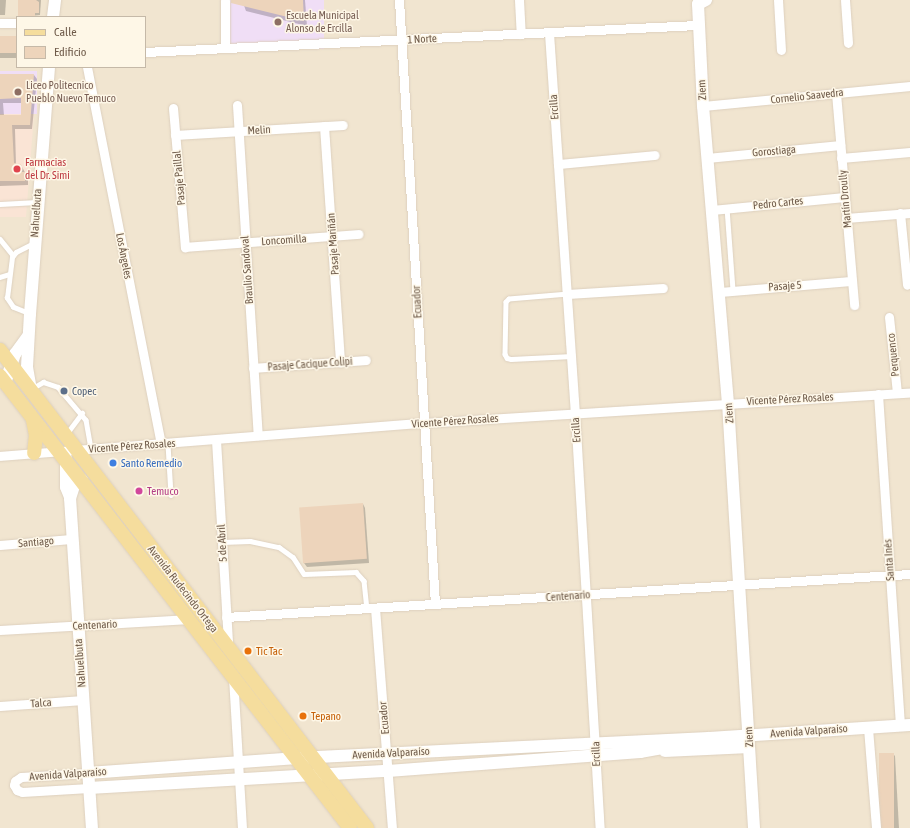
<!DOCTYPE html>
<html>
<head>
<meta charset="utf-8">
<style>
	body { margin:0 }
	#map { position:relative; width:910px; height:828px; overflow:hidden; background:#faf3e1; font-family:"Asap Condensed",sans-serif }
	div>[style] { position:absolute }
	[style*='--x'] { left:calc(var(--x)*1px); top:calc(var(--y)*1px); width:calc(var(--w)*1px); rotate:calc(var(--a)*1deg) }
	.residential>* { inset:0; background:#f1e5d0 }
	.commercial>* { inset:0; background:#fae4d5 }
	.education>* { inset:0; background:#f0def6; transform-origin:0 0 }
	.shadow>* { inset:0; background:#0003; transform-origin:0 0 }
	.building>* { inset:0; background:#edd4bb; transform-origin:0 0 }
	.roads { filter:drop-shadow(0 0 1px #ddd0be) drop-shadow(0 0 1px #ddd0be) }
	.lane>* { height:4.5px; margin:-2.25px; padding:0 2.25px; transform-origin:2.25px; border-radius:2.25px; background:#fff }
	.street>* { height:9px; margin:-4.5px; padding:0 4.5px; transform-origin:4.5px; border-radius:4.5px; background:#fff }
	.secondary>* { height:12px; margin:-6px; padding:0 6px; transform-origin:6px; border-radius:6px; background:#fff }
	.primary>* { height:14px; margin:-7px; padding:0 7px; transform-origin:7px; border-radius:7px; background:#f5dd9d }
	.dots>* { width:11px; height:11px; translate:-50% -50%; box-sizing:border-box; border:2px solid #fef7e7; border-radius:50% }
	span { translate:-50% -50%; white-space:nowrap; text-align:center; line-height:1.15; -webkit-text-stroke:3px #fef7e7; paint-order:stroke }
	.education-label { font-size:11px; color:#785e54 }
	.left { translate:0 -50%; text-align:left }
	.street-label { font-size:11px; color:#6f5b4a }
	.health-label { font-size:11px; color:#be3a42 }
	.service-label { font-size:11px; color:#4e5e75 }
	.shop-label { font-size:11px; color:#366cbe }
	.hotel-label { font-size:11px; color:#b23c85 }
	.food-label { font-size:11px; color:#c56008 }
	.legend { position:absolute; left:16px; top:16px; width:130px; height:52px; box-sizing:border-box; background:#fef7e7; border:1px solid #c5b9a8; margin:0; padding:5px 7px; list-style:none; font-size:12px; color:#6f5b4a }
	.legend li { display:flex; align-items:center; gap:8px; height:20px }
	.legend b { width:20px; border:1px solid #c5b9a8 }
</style>
</head>
<body>
<div id="map">
	<div class="residential">
		<div style="clip-path:polygon(evenodd,0 0,910px 0,910px 828px,0 828px,0 0,17px 17px,145px 17px,145px 67px,17px 67px,17px 17px)"></div>
	</div>
	<div class="commercial">
		<div style="clip-path:polygon(0 114px,34px 114px,26px 217px,0 217px)"></div>
	</div>
	<div class="education">
		<div style="left:230px;top:0;width:94px;height:49px"></div>
		<div style="left:0;top:71px;width:37px;height:43px"></div>
	</div>
	<div class="shadow">
		<div style="clip-path:polygon(0 0,6px 0,5px 15px,0 15px)"></div>
		<div style="clip-path:polygon(24px 0,41px 0,40px 15px,20px 17px)"></div>
		<div style="clip-path:polygon(242px 0,305px 0,307px 26px,246px 11px)"></div>
		<div style="left:0;top:37px;width:17px;height:21px"></div>
		<div style="clip-path:polygon(evenodd,0 75px,34px 75px,37px 79px,32px 129px,15px 129px,16px 165px,21px 165px,28px 178px,28px 185px,0 186px,0 75px,3px 103px,22px 103px,22px 116px,4px 116px,3px 103px)"></div>
		<div style="clip-path:polygon(363px 504px,365px 508px,369px 563px,307px 567px,304px 563px)"></div>
		<div style="clip-path:polygon(880px 754px,893px 754px,895px 756px,899px 828px,885px 828px)"></div>
	</div>
	<div class="building">
		<div style="clip-path:polygon(18px 0,36px 0,39px 2px,39px 13px,35px 13px,35px 16px,18px 16px)"></div>
		<div style="clip-path:polygon(231px 0,303px 0,304px 21px,231px 3px)"></div>
		<div style="left:0;top:36px;width:17px;height:17px"></div>
		<div style="clip-path:polygon(0 74px,34px 74px,30px 125px,12px 125px,14px 163px,21px 164px,21px 172px,26px 172px,25px 181px,0 181px,0 115px,21px 115px,21px 98px,0 99px)"></div>
		<div style="left:363px;top:503px;width:56px;height:64px;rotate:86deg"></div>
		<div style="left:879px;top:753px;width:15px;height:75px"></div>
	</div>
	<div class="roads">
		<div class="lane">
			<div style="--x:0;--y:204;--w:37;--a:-3"></div>
			<div style="--x:727;--y:208;--w:82;--a:85.8"></div>
			<div style="--x:0;--y:239;--w:21;--a:51"></div>
			<div style="--x:0;--y:277;--w:9;--a:-18"></div>
			<div style="--x:568;--y:294;--w:59;--a:175.2"></div>
			<div style="--x:509;--y:299;--w:4;--a:135"></div>
			<div style="--x:506;--y:302;--w:52;--a:91.1"></div>
			<div style="--x:505;--y:354;--w:4;--a:63"></div>
			<div style="--x:507;--y:358;--w:4;--a:14"></div>
			<div style="--x:511;--y:359;--w:61;--a:-2.8"></div>
			<div style="--x:30;--y:314;--w:18;--a:-158"></div>
			<div style="--x:13;--y:307;--w:11;--a:-124"></div>
			<div style="--x:7;--y:298;--w:41;--a:-83"></div>
			<div style="--x:12;--y:257;--w:6;--a:-51"></div>
			<div style="--x:16;--y:252;--w:20;--a:-27"></div>
			<div style="--x:33;--y:388;--w:12;--a:-31"></div>
			<div style="--x:43;--y:382;--w:16;--a:18"></div>
			<div style="--x:58;--y:387;--w:43;--a:49.7"></div>
			<div style="--x:86;--y:420;--w:29;--a:80"></div>
			<div style="--x:67;--y:433;--w:25;--a:-53"></div>
			<div style="--x:168;--y:444;--w:51;--a:86.6"></div>
			<div style="--x:222;--y:542;--w:28;--a:-2"></div>
			<div style="--x:250;--y:541;--w:30;--a:12"></div>
			<div style="--x:279;--y:547;--w:17;--a:36"></div>
			<div style="--x:293;--y:557;--w:20;--a:57"></div>
			<div style="--x:304;--y:574;--w:52;--a:-2.2"></div>
			<div style="--x:356;--y:572;--w:12;--a:48"></div>
			<div style="--x:364;--y:581;--w:27;--a:84"></div>
		</div>
		<div class="street">
			<div style="--x:225;--y:0;--w:48;--a:90"></div>
			<div style="--x:399;--y:0;--w:605;--a:86.59"></div>
			<div style="--x:519;--y:0;--w:34;--a:87"></div>
			<div style="--x:778;--y:0;--w:50;--a:86.6"></div>
			<div style="--x:845;--y:0;--w:43;--a:86"></div>
			<div style="--x:0;--y:23;--w:17;--a:0"></div>
			<div style="--x:549;--y:33;--w:381;--a:86.1"></div>
			<div style="--x:575;--y:413;--w:416;--a:86.6"></div>
			<div style="--x:145;--y:52;--w:554;--a:-2.8"></div>
			<div style="--x:87;--y:67;--w:384;--a:78.9"></div>
			<div style="--x:836;--y:93;--w:213;--a:85.1"></div>
			<div style="--x:237;--y:105;--w:331;--a:86.4"></div>
			<div style="--x:703;--y:106;--w:208;--a:-5.5"></div>
			<div style="--x:173;--y:108;--w:140;--a:85.1"></div>
			<div style="--x:185;--y:247;--w:174;--a:-4.3"></div>
			<div style="--x:324;--y:126;--w:237;--a:86.1"></div>
			<div style="--x:175;--y:135;--w:168;--a:-3.4"></div>
			<div style="--x:707;--y:158;--w:134;--a:-5.6"></div>
			<div style="--x:841;--y:158;--w:69;--a:-5"></div>
			<div style="--x:558;--y:164;--w:97;--a:-5.3"></div>
			<div style="--x:712;--y:210;--w:133;--a:-5.6"></div>
			<div style="--x:900;--y:213;--w:72;--a:84.4"></div>
			<div style="--x:846;--y:218;--w:64;--a:-4.5"></div>
			<div style="--x:720;--y:292;--w:131;--a:-4.8"></div>
			<div style="--x:568;--y:294;--w:95;--a:-3.6"></div>
			<div style="--x:889;--y:317;--w:76;--a:84"></div>
			<div style="--x:253;--y:368;--w:113;--a:-4"></div>
			<div style="--x:878;--y:394;--w:332;--a:86.2"></div>
			<div style="--x:216;--y:440;--w:205;--a:86.6"></div>
			<div style="--x:0;--y:456;--w:425;--a:-4.5"></div>
			<div style="--x:424;--y:423;--w:487;--a:-3.6"></div>
			<div style="--x:0;--y:545;--w:71;--a:-4.8"></div>
			<div style="--x:375;--y:608;--w:221;--a:85.6"></div>
			<div style="--x:226;--y:617;--w:685;--a:-3.6"></div>
			<div style="--x:0;--y:630;--w:190;--a:-3.3"></div>
			<div style="--x:233;--y:677;--w:151;--a:86.6"></div>
			<div style="--x:0;--y:706;--w:83;--a:-4.1"></div>
			<div style="--x:868;--y:728;--w:100;--a:85.4"></div>
			<div style="--x:88;--y:773;--w:67;--a:176.6"></div>
			<div style="--x:21;--y:777;--w:7;--a:146"></div>
			<div style="--x:15;--y:781;--w:4;--a:104"></div>
			<div style="--x:14;--y:785;--w:6;--a:59"></div>
			<div style="--x:17;--y:790;--w:5;--a:22"></div>
			<div style="--x:22;--y:792;--w:67;--a:-3.4"></div>
		</div>
		<div class="secondary">
			<div style="--x:706;--y:0;--w:9;--a:153"></div>
			<div style="--x:698;--y:4;--w:102;--a:87.2"></div>
			<div style="--x:703;--y:106;--w:298;--a:85.2"></div>
			<div style="--x:728;--y:403;--w:426;--a:86.5"></div>
			<div style="--x:53;--y:17;--w:17;--a:-83"></div>
			<div style="--x:5;--y:383;--w:31;--a:-71"></div>
			<div style="--x:15;--y:354;--w:22;--a:-54"></div>
			<div style="--x:31;--y:390;--w:23;--a:-100"></div>
			<div style="--x:27;--y:367;--w:53;--a:-86.8"></div>
			<div style="--x:30;--y:314;--w:248;--a:-85.6"></div>
			<div style="--x:66;--y:459;--w:28;--a:90"></div>
			<div style="--x:66;--y:487;--w:11;--a:68"></div>
			<div style="--x:82;--y:480;--w:10;--a:143"></div>
			<div style="--x:74;--y:486;--w:13;--a:108"></div>
			<div style="--x:70;--y:498;--w:331;--a:86.2"></div>
			<div style="--x:665;--y:751;--w:84;--a:-2.7"></div>
			<div style="--x:88;--y:773;--w:210;--a:-4.1"></div>
			<div style="--x:297;--y:758;--w:412;--a:-2.8"></div>
			<div style="--x:709;--y:738;--w:201;--a:-3.7"></div>
			<div style="--x:89;--y:788;--w:299;--a:-3.3"></div>
			<div style="--x:388;--y:771;--w:253;--a:-4.3"></div>
			<div style="--x:640;--y:752;--w:34;--a:-10"></div>
		</div>
		<div class="primary">
			<div style="--x:0;--y:350;--w:603;--a:52.48"></div>
			<div style="--x:0;--y:376;--w:572;--a:52.25"></div>
			<div style="--x:33;--y:420;--w:15;--a:79"></div>
			<div style="--x:36;--y:435;--w:18;--a:96"></div>
		</div>
	</div>
	<div class="dots">
		<div style="left:278px;top:22px;background:#8d6e63"></div>
		<div style="left:18px;top:92px;background:#8d6e63"></div>
		<div style="left:17px;top:169px;background:#e0444e"></div>
		<div style="left:64px;top:391px;background:#5c6f8a"></div>
		<div style="left:113px;top:463px;background:#3f7fe0"></div>
		<div style="left:139px;top:491px;background:#d1479c"></div>
		<div style="left:248px;top:651px;background:#e8710a"></div>
		<div style="left:303px;top:716px;background:#e8710a"></div>
	</div>
	<div class="education-label">
		<span class="left" style="left:286px;top:22px">Escuela Municipal<br>Alonso de Ercilla</span>
		<span class="left" style="left:26px;top:92px">Liceo Politecnico<br>Pueblo Nuevo Temuco</span>
	</div>
	<div class="street-label">
		<span style="left:422px;top:39px;rotate:-3deg">1 Norte</span>
		<span style="left:702px;top:90px;rotate:-93deg">Ziem</span>
		<span style="left:807px;top:96px;rotate:-6deg">Cornelio Saavedra</span>
		<span style="left:554px;top:107px;rotate:-94deg">Ercilla</span>
		<span style="left:259px;top:130px;rotate:-3deg">Melin</span>
		<span style="left:774px;top:151px;rotate:-5deg">Gorostiaga</span>
		<span style="left:179px;top:178px;rotate:-95deg">Pasaje Paillal</span>
		<span style="left:845px;top:199px;rotate:-95deg">Martín Droully</span>
		<span style="left:778px;top:203px;rotate:-6deg">Pedro Cartes</span>
		<span style="left:36px;top:213px;rotate:-86deg">Nahuelbuta</span>
		<span style="left:284px;top:240px;rotate:-4deg">Loncomilla</span>
		<span style="left:333px;top:244px;rotate:-94deg">Pasaje Mariñán</span>
		<span style="left:124px;top:256px;rotate:79deg">Los Ángeles</span>
		<span style="left:247px;top:270px;rotate:-94deg">Braulio Sandoval</span>
		<span style="left:785px;top:286px;rotate:-4deg">Pasaje 5</span>
		<span style="left:417px;top:302px;rotate:-93deg">Ecuador</span>
		<span style="left:893px;top:355px;rotate:-96deg">Perquenco</span>
		<span style="left:310px;top:364px;rotate:-4deg">Pasaje Cacique Colipi</span>
		<span style="left:790px;top:399px;rotate:-3deg">Vicente Pérez Rosales</span>
		<span style="left:729px;top:413px;rotate:-94deg">Ziem</span>
		<span style="left:455px;top:421px;rotate:-4deg">Vicente Pérez Rosales</span>
		<span style="left:576px;top:430px;rotate:-94deg">Ercilla</span>
		<span style="left:132px;top:446px;rotate:-4deg">Vicente Pérez Rosales</span>
		<span style="left:36px;top:542px;rotate:-5deg">Santiago</span>
		<span style="left:222px;top:543px;rotate:-93deg">5 de Abril</span>
		<span style="left:889px;top:560px;rotate:-94deg">Santa Inés</span>
		<span style="left:183px;top:589px;rotate:52deg">Avenida Rudecindo Ortega</span>
		<span style="left:568px;top:596px;rotate:-4deg">Centenario</span>
		<span style="left:95px;top:625px;rotate:-3deg">Centenario</span>
		<span style="left:80px;top:663px;rotate:-94deg">Nahuelbuta</span>
		<span style="left:41px;top:703px;rotate:-4deg">Talca</span>
		<span style="left:384px;top:718px;rotate:-95deg">Ecuador</span>
		<span style="left:809px;top:731px;rotate:-4deg">Avenida Valparaíso</span>
		<span style="left:749px;top:737px;rotate:-93deg">Ziem</span>
		<span style="left:391px;top:753px;rotate:-3deg">Avenida Valparaíso</span>
		<span style="left:596px;top:754px;rotate:-92deg">Ercilla</span>
		<span style="left:68px;top:774px;rotate:-4deg">Avenida Valparaíso</span>
	</div>
	<div class="health-label">
		<span class="left" style="left:25px;top:169px">Farmacias<br>del Dr. Simi</span>
	</div>
	<div class="service-label">
		<span class="left" style="left:72px;top:391px">Copec</span>
	</div>
	<div class="shop-label">
		<span class="left" style="left:121px;top:463px">Santo Remedio</span>
	</div>
	<div class="hotel-label">
		<span class="left" style="left:147px;top:491px">Temuco</span>
	</div>
	<div class="food-label">
		<span class="left" style="left:256px;top:651px">Tic Tac</span>
		<span class="left" style="left:311px;top:716px">Tepano</span>
	</div>
	<ul class="legend">
	<li><b style="height:5px;background:#f5dd9d"></b>Calle</li>
	<li><b style="height:11px;background:#edd4bb"></b>Edificio</li>
	</ul>
</div>
</body>
</html>
